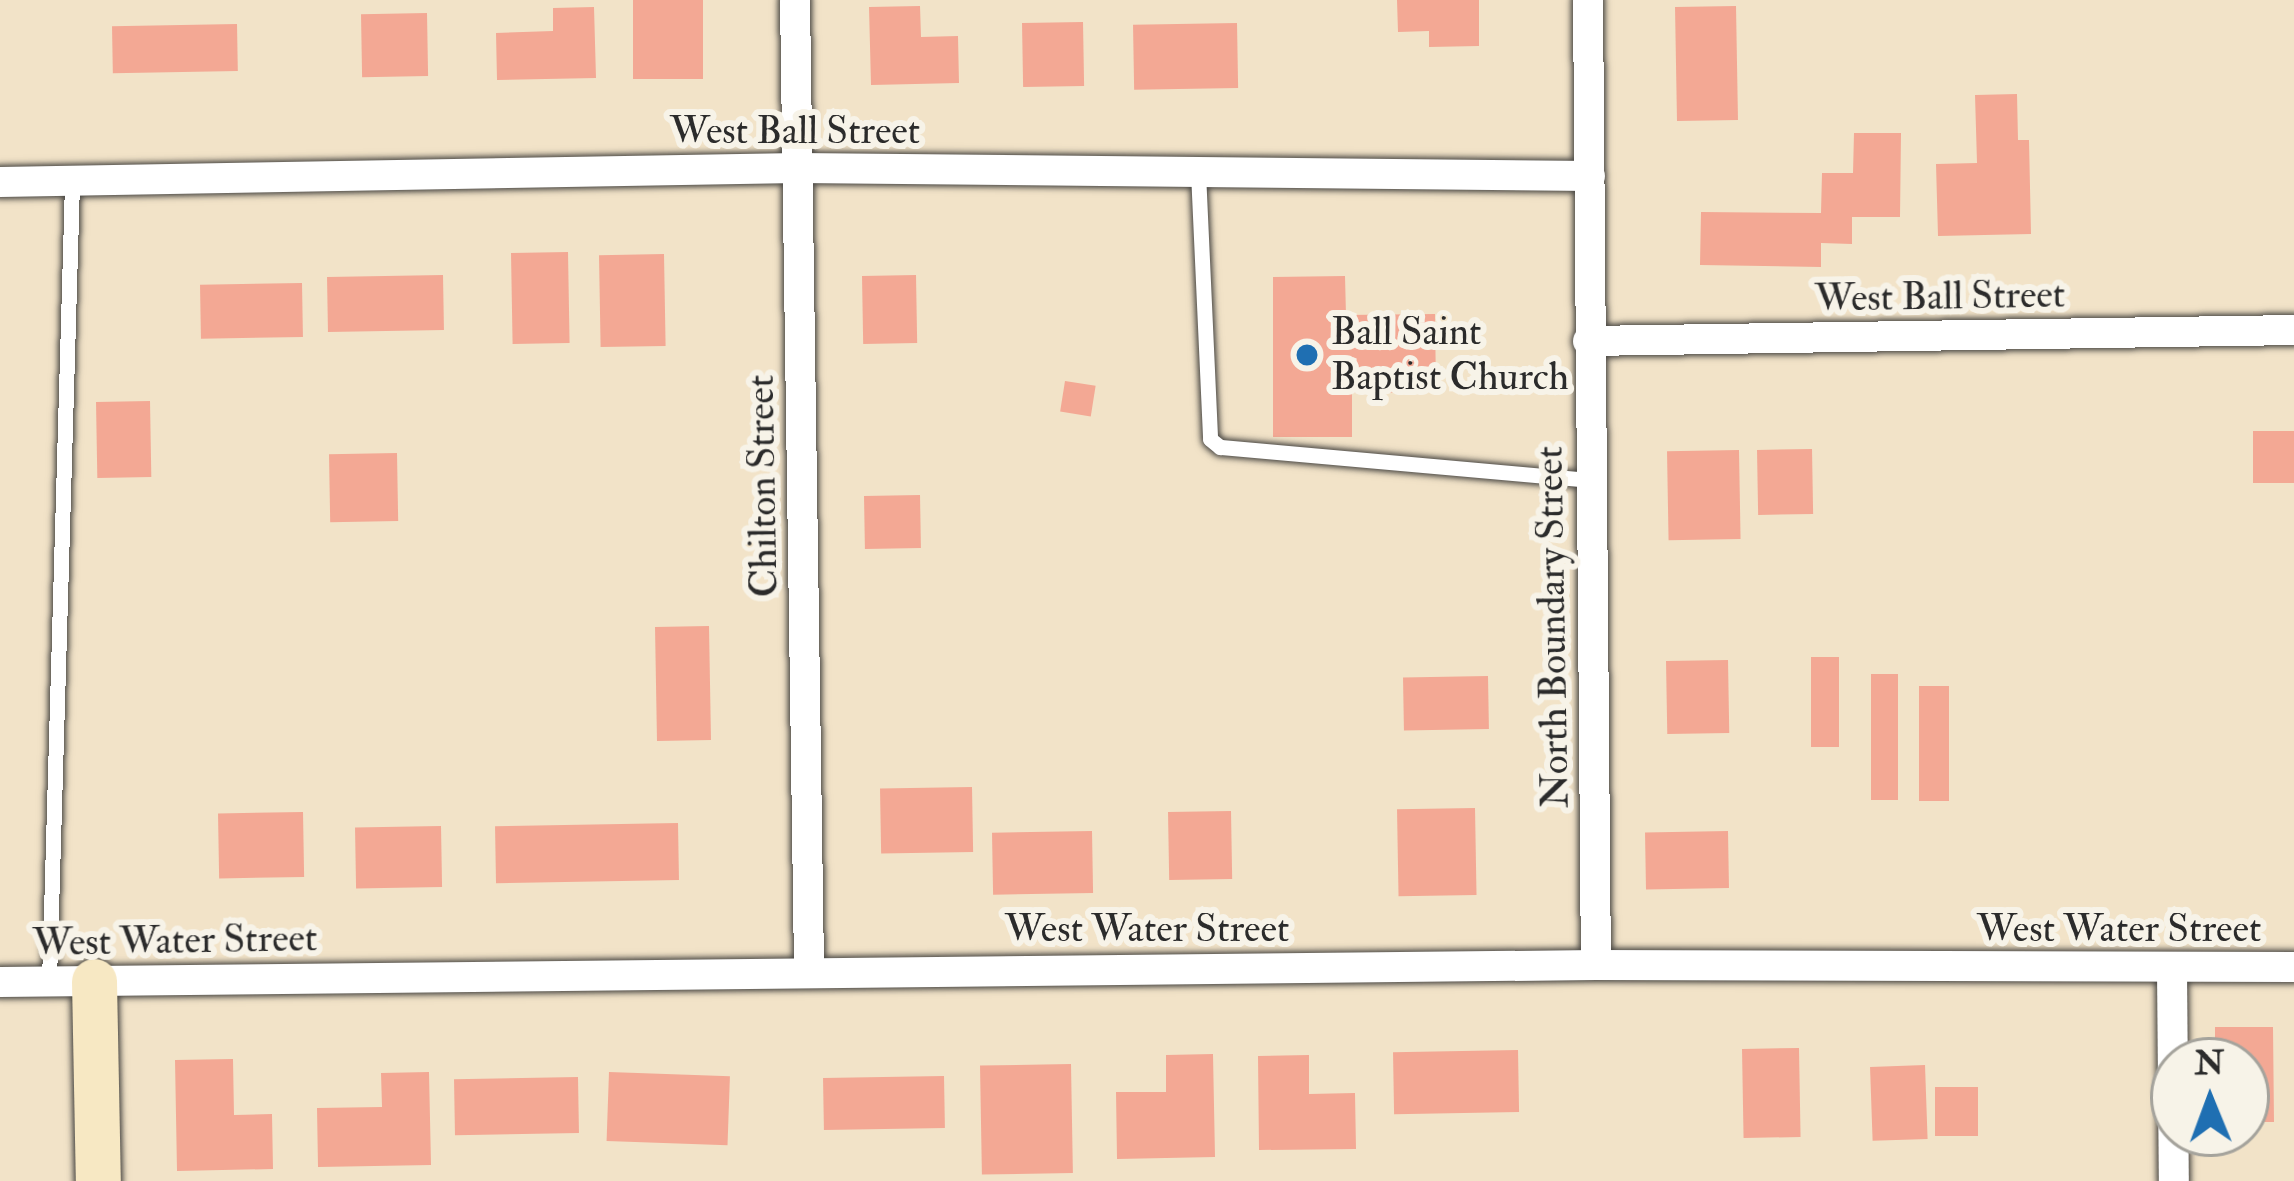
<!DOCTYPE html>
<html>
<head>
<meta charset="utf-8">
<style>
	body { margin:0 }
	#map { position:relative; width:2294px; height:1181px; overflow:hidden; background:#f2e3c8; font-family:"IM FELL Double Pica",serif }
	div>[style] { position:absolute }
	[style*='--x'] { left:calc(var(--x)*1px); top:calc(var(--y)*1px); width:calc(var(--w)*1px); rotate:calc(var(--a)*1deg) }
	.building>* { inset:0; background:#f3a894; transform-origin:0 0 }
	.roads { filter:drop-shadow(0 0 3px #494743) drop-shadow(0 0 3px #494743) }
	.lane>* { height:15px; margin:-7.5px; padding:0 7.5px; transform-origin:7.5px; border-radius:7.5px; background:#fff }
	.street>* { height:30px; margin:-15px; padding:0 15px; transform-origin:15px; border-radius:15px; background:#fff }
	.secondary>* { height:45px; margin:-22.5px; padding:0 22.5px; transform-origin:22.5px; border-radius:22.5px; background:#f7e8c3 }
	.dots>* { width:33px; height:33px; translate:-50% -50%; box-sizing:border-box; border:6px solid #f7f3e8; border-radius:50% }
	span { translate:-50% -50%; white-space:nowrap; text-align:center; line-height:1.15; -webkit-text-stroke:12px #f7f3e8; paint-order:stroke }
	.street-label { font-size:39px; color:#2b2b2b }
	.poi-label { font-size:39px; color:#2b2b2b }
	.left { translate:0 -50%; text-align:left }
	.north { position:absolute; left:2150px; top:1037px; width:120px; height:120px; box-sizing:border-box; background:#f7f3e8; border:3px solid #a5a39c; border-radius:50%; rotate:359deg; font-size:33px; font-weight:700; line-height:48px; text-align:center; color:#2b2b2b }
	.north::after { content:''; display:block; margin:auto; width:42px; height:54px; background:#1f6fb2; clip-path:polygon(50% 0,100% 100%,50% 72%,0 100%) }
</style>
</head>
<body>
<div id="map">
	<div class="building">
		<div style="left:633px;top:0;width:70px;height:79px"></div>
		<div style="clip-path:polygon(1397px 0,1479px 0,1479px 46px,1429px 47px,1429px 31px,1398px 32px)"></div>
		<div style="clip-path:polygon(920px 6px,921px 37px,958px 36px,959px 83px,871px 85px,869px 7px)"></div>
		<div style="left:1736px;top:6px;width:114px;height:61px;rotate:89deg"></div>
		<div style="clip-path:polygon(594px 7px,596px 78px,497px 80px,496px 33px,553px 31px,553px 8px)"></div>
		<div style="left:427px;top:13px;width:63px;height:66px;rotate:89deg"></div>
		<div style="left:1083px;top:22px;width:64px;height:61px;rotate:89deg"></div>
		<div style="left:1237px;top:23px;width:65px;height:104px;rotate:89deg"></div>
		<div style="left:237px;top:24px;width:47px;height:125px;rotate:89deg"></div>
		<div style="clip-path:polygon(2017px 94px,2018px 140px,2029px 140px,2031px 234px,1938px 236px,1936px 164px,1977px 163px,1975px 95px)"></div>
		<div style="clip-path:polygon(1854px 133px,1901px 133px,1900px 217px,1852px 217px,1852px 244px,1821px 243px,1821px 267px,1700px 265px,1701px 212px,1821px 213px,1822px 173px,1853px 173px)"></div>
		<div style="left:568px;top:252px;width:91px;height:57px;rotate:89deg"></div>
		<div style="left:664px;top:254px;width:92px;height:65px;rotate:89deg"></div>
		<div style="left:443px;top:275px;width:55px;height:116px;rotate:89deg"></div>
		<div style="left:916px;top:275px;width:68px;height:54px;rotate:89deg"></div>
		<div style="clip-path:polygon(1345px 276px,1346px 315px,1435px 314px,1436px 392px,1352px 393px,1352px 437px,1273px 437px,1273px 277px)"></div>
		<div style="left:302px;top:283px;width:54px;height:102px;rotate:89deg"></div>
		<div style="left:1065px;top:381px;width:31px;height:31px;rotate:9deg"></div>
		<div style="left:150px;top:401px;width:76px;height:54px;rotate:89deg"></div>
		<div style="left:2294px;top:431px;width:52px;height:41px;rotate:90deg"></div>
		<div style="left:1812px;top:449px;width:65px;height:55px;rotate:89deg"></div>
		<div style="left:1739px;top:450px;width:89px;height:72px;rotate:89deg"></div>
		<div style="left:397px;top:453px;width:68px;height:68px;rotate:89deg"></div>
		<div style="left:920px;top:495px;width:53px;height:56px;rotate:89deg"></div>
		<div style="left:709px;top:626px;width:114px;height:54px;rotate:89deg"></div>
		<div style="left:1811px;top:657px;width:28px;height:90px"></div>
		<div style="left:1728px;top:660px;width:73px;height:62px;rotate:89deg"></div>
		<div style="left:1871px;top:674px;width:27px;height:126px"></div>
		<div style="left:1488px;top:676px;width:53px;height:85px;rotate:89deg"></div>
		<div style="left:1919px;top:686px;width:30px;height:115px"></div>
		<div style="left:972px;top:787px;width:65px;height:92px;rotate:89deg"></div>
		<div style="left:1475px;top:808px;width:87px;height:78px;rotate:89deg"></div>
		<div style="left:1231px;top:811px;width:68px;height:63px;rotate:89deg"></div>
		<div style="left:303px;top:812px;width:65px;height:85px;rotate:89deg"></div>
		<div style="left:678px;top:823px;width:57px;height:183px;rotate:89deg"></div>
		<div style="left:441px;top:826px;width:61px;height:86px;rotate:89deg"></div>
		<div style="left:1092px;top:831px;width:62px;height:100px;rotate:89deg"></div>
		<div style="left:1728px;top:831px;width:57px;height:83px;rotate:89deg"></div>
		<div style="clip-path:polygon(2215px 1027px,2273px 1027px,2274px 1122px,2246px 1122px,2246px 1061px,2215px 1061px)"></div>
		<div style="left:1799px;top:1048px;width:89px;height:57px;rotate:89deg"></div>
		<div style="left:1518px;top:1050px;width:62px;height:125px;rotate:89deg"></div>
		<div style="clip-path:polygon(1213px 1054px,1215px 1157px,1117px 1159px,1116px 1092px,1166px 1092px,1166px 1055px)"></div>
		<div style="clip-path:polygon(1309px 1055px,1309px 1094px,1355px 1093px,1356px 1149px,1259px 1150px,1258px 1056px)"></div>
		<div style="clip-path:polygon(233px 1059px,234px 1115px,272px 1114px,273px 1169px,177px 1171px,175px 1060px)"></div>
		<div style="left:1071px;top:1064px;width:109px;height:91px;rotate:89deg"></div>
		<div style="left:1925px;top:1065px;width:74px;height:55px;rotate:88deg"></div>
		<div style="clip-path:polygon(429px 1072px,431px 1165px,318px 1167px,317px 1108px,382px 1107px,381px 1073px)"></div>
		<div style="left:609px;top:1072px;width:121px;height:69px;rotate:2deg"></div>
		<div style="left:944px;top:1076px;width:52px;height:121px;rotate:89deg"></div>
		<div style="left:578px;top:1077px;width:56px;height:124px;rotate:89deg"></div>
		<div style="left:1935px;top:1087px;width:43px;height:49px"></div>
	</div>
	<div class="roads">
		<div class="lane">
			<div style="--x:1198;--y:172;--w:267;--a:87.4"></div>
			<div style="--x:1210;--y:439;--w:13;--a:39"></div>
			<div style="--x:1220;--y:447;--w:371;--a:5.1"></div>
			<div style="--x:49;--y:981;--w:800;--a:-88.35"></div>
		</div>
		<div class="street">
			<div style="--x:795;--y:0;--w:971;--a:89.17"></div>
			<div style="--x:1588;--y:0;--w:965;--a:89.53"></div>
			<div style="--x:0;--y:182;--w:798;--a:-1.01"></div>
			<div style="--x:798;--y:168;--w:792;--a:0.58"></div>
			<div style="--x:1588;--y:341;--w:706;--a:-0.89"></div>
			<div style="--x:2172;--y:970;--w:211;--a:89.5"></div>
			<div style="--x:0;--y:982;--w:1596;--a:-0.61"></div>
			<div style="--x:1596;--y:965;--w:698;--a:0.16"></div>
		</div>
		<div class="secondary">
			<div style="--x:94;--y:981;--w:200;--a:88.9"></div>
		</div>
	</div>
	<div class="dots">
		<div style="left:1307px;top:355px;background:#1f6fb2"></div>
	</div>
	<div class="street-label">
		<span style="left:795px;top:131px">West Ball Street</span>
		<span style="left:1940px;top:297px;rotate:-1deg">West Ball Street</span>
		<span style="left:763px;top:486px;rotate:-91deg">Chilton Street</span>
		<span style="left:1553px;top:627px;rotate:-91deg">North Boundary Street</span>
		<span style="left:1147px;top:929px">West Water Street</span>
		<span style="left:2119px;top:929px">West Water Street</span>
		<span style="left:175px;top:941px;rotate:-1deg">West Water Street</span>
	</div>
	<div class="poi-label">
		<span class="left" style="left:1331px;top:355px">Ball Saint<br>Baptist Church</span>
	</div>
	<div class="north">N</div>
</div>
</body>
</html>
